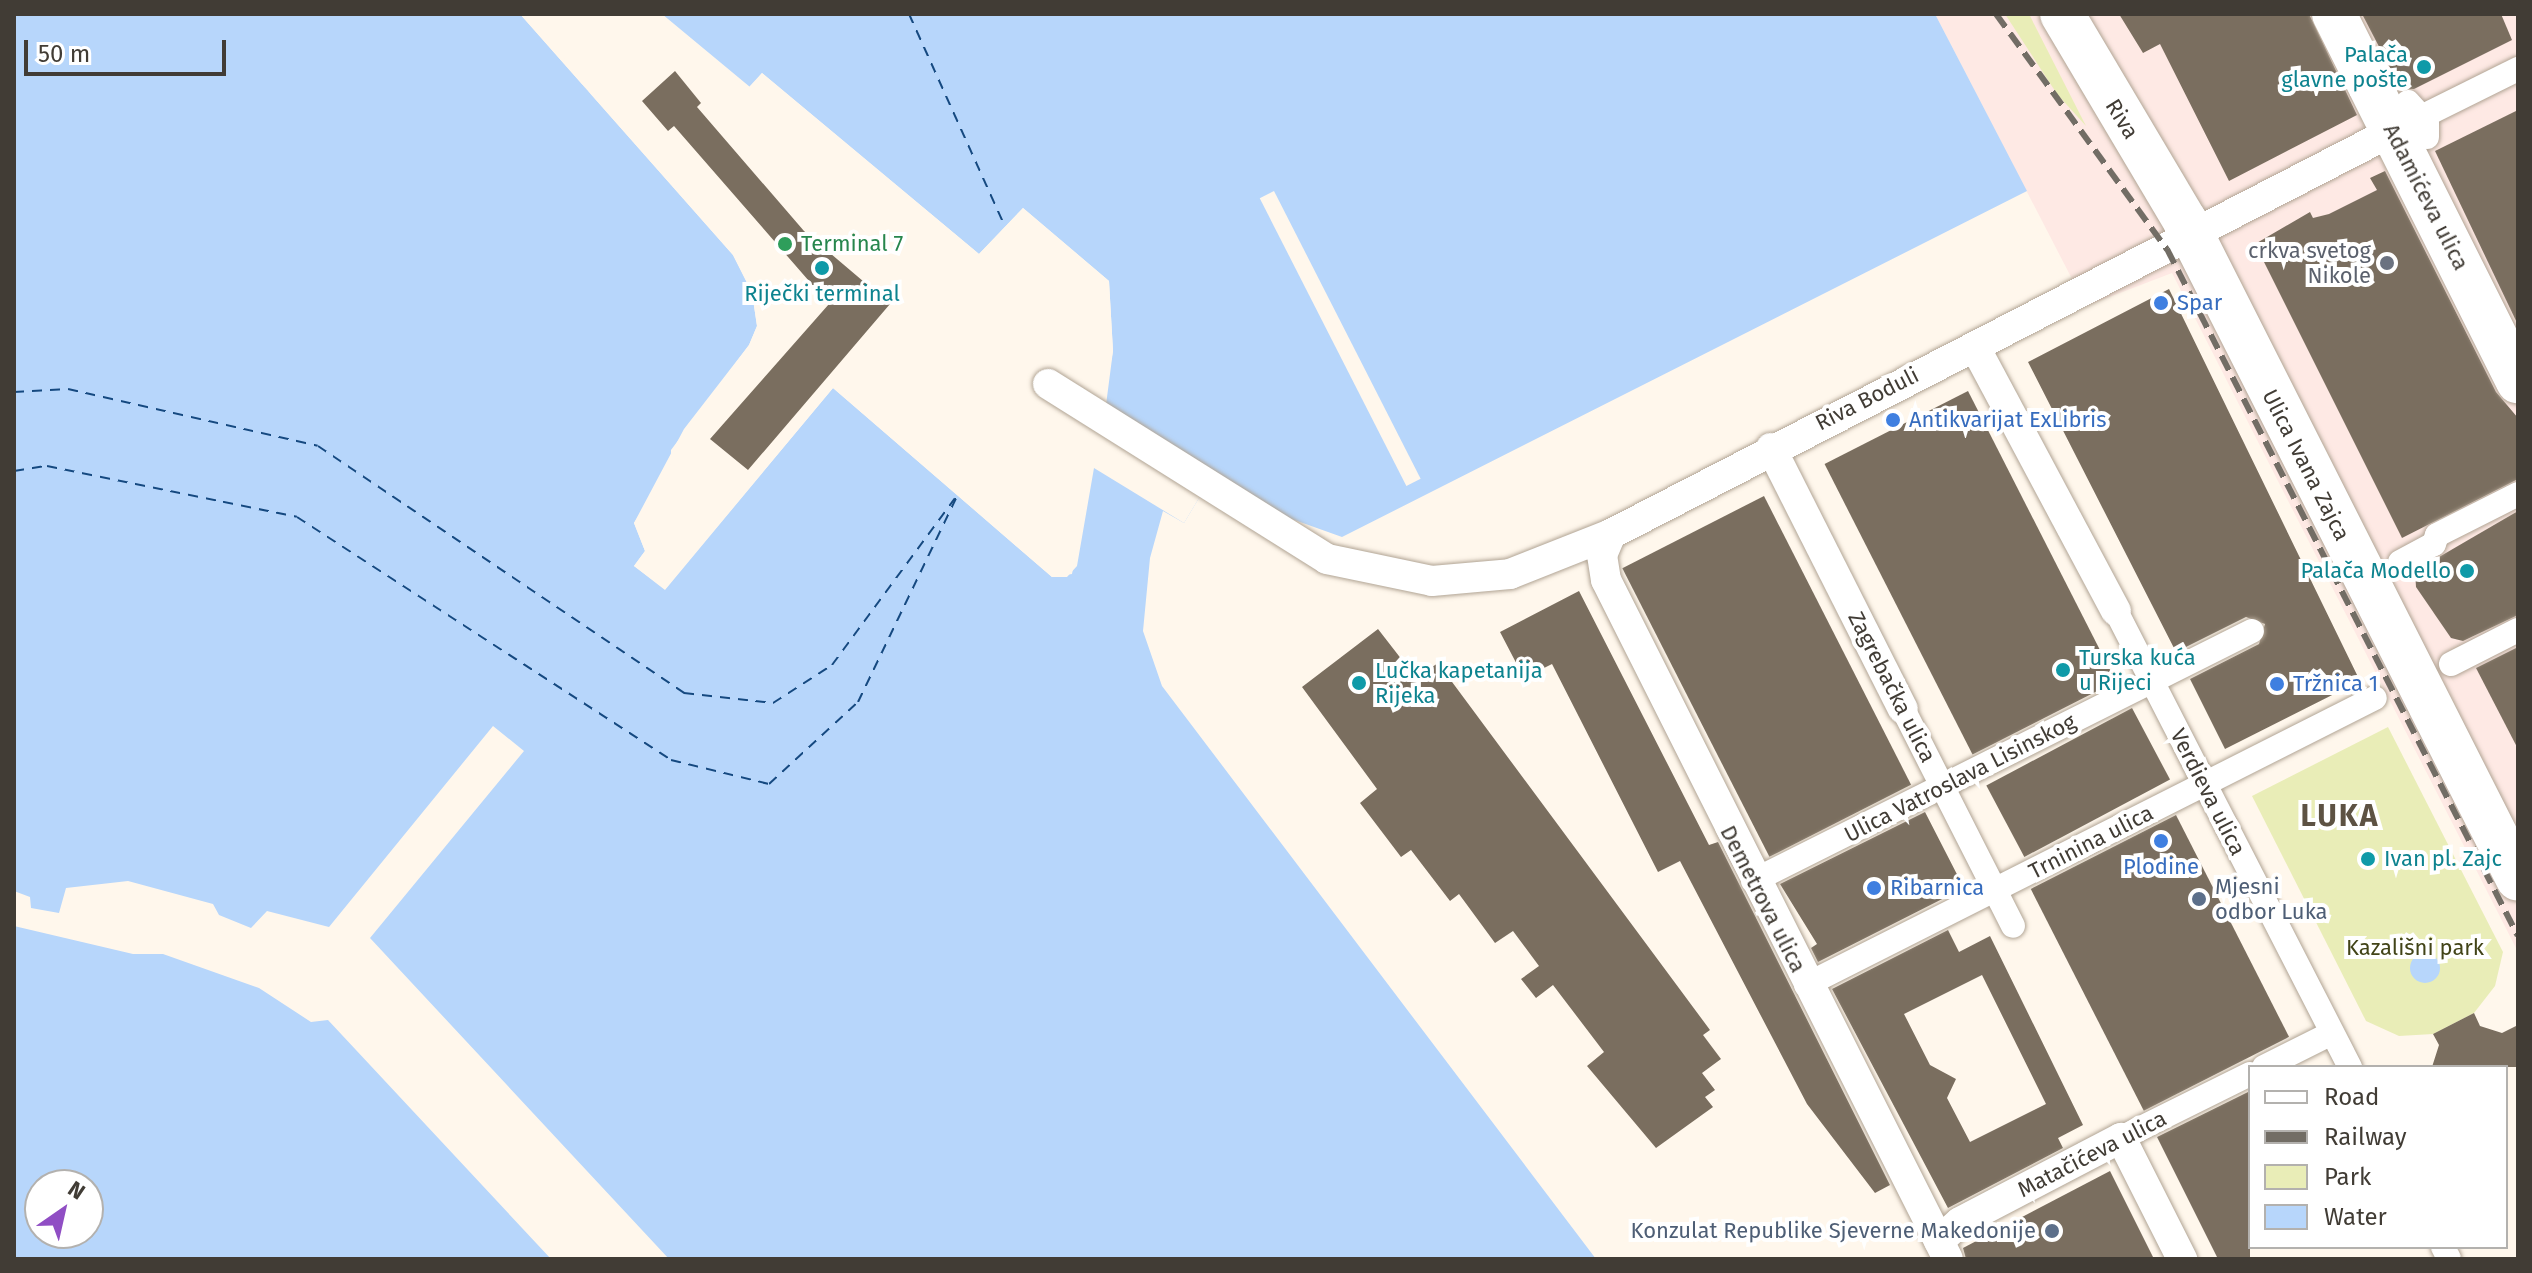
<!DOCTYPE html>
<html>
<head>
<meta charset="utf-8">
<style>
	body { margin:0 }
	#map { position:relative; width:2532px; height:1273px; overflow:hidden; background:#fff7ec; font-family:"Fira Sans",sans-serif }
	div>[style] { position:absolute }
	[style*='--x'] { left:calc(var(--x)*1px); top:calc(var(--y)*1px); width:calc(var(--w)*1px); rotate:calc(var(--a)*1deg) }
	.commercial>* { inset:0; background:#fee9e4 }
	.green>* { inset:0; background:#e9edb7 }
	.water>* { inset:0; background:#b7d6fb }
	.round { border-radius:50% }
	.pier>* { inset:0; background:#fff7ec; transform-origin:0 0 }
	.ferry>* { height:2px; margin-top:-1px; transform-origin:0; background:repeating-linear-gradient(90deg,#154980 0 10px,transparent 0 18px) }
	.building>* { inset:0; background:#7a6e5f; transform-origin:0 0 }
	.roads { filter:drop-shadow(0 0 2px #b1a494) drop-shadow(0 0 2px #b1a494) }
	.pedestrian>* { height:24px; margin:-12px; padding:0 12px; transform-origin:12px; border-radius:12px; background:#fff }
	.minor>* { height:30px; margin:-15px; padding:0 15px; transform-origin:15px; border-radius:15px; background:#fff }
	.primary>* { height:44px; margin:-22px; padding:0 22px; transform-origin:22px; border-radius:22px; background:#fff }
	.rail>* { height:6px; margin-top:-3px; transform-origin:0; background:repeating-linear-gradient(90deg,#726d65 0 16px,transparent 0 24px) }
	.dots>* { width:22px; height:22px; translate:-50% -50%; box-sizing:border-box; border:4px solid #fff; border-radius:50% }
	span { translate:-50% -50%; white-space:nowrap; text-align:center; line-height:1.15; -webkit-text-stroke:8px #fff; paint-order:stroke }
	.culture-label { font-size:22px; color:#0d838f }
	.right { translate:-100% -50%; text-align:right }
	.left { translate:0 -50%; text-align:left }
	.street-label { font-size:22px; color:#413c35 }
	.leisure-label { font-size:22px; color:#27864d }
	.worship-label { font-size:22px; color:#5b616d }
	.shop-label { font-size:22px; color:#366cbe }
	.service-label { font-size:22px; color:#4e5e75 }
	.park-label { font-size:22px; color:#424418 }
	.district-label { font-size:30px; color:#5d5243; font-weight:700; letter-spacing:2px }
	.frame { position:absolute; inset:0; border:16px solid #413c35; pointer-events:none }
	.legend { position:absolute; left:2248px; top:1065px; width:260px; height:184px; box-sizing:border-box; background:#fff; border:2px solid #b3b1ae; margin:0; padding:10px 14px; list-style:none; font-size:24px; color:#413c35 }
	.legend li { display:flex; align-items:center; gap:16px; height:40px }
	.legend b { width:40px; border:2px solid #b3b1ae }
	.north { position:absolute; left:24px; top:1169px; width:80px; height:80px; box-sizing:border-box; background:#fff; border:2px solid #b3b1ae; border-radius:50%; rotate:34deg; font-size:22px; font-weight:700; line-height:32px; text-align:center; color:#413c35 }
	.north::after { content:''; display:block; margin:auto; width:28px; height:36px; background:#904ec4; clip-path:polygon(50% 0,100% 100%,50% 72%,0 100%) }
	.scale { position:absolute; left:24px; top:40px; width:202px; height:36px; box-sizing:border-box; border:4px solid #413c35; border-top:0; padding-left:10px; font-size:24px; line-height:28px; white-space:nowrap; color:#413c35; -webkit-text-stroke:6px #fff; paint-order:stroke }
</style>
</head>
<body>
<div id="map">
	<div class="commercial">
		<div style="clip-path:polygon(1935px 14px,2518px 14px,2518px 952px,2172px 273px,2086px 306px)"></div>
	</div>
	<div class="green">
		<div style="clip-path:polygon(2005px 14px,2029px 14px,2086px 126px,2057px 94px)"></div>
		<div style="clip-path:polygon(2388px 727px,2503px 952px,2495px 986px,2474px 1013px,2433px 1034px,2399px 1036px,2366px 1021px,2252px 796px)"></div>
	</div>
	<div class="water">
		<div style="clip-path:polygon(14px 14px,520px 14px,733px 255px,752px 292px,757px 326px,749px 345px,684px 429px,634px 523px,645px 551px,634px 566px,665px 589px,833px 388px,1052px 577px,1072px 574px,1113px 351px,1109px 281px,1023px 208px,979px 254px,762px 73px,750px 87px,662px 14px,1935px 14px,2027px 191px,1342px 537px,1205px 488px,1184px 523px,1163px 511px,1150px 558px,1143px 631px,1162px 686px,1596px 1259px,669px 1259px,370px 938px,524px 751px,493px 726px,329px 927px,267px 911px,251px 928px,219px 915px,213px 904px,128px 881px,66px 888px,59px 913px,31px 908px,30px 897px,14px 891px)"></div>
		<div style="clip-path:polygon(evenodd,14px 926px,133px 954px,163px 954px,259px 988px,311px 1022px,328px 1020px,551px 1259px,14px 1259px,14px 926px,40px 1185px,88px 1185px,88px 1233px,40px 1233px,40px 1185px)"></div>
		<div class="round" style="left:2410px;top:953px;width:30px;height:30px"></div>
	</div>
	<div class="pier">
		<div style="clip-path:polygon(520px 14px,544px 31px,587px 90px,624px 123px,680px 186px,736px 253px,756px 292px,761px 327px,752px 346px,675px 451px,675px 464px,638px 524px,649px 551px,639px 565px,664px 584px,833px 384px,1054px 573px,1065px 574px,1073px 565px,1089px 470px,1075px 458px,1102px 404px,1109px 351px,1105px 283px,1027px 215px,1020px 213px,977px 258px,762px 79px,748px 90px,658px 14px,749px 87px,762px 73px,979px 254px,1023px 208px,1109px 281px,1113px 351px,1106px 405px,1214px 473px,1184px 523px,1094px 468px,1077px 566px,1067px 577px,1052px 577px,833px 388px,665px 590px,634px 566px,645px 551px,634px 523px,671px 463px,671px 450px,749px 345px,757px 326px,752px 293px,733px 255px)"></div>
		<div style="left:1274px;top:191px;width:323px;height:16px;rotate:63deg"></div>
	</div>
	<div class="ferry">
		<div style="--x:909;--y:14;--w:230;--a:65.7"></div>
		<div style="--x:14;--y:392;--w:54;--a:-3.2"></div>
		<div style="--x:68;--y:389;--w:256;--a:12.8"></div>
		<div style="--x:318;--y:446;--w:442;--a:34"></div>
		<div style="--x:684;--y:693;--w:90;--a:6.4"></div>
		<div style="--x:773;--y:703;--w:70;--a:-32.8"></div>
		<div style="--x:832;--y:665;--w:207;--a:-53.6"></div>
		<div style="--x:14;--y:471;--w:33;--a:-9"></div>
		<div style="--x:47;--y:466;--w:255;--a:11.5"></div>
		<div style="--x:297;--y:517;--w:446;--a:33"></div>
		<div style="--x:671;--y:760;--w:101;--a:13.8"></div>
		<div style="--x:769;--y:784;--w:121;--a:-42.7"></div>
		<div style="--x:858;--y:702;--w:231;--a:-64.3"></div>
	</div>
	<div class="building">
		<div style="clip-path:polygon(2119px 14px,2309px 14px,2357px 115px,2229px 181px,2160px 44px,2143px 53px)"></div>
		<div style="clip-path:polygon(2362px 14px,2501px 14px,2512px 40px,2414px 89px,2401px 89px)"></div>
		<div style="clip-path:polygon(675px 71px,701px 103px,697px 107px,804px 231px,890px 304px,748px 470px,710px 439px,829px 304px,674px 126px,668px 131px,642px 101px)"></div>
		<div style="clip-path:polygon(2518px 110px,2518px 325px,2435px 151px)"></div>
		<div style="clip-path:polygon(2385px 171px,2496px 392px,2518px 418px,2518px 479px,2402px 538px,2255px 244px,2310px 212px,2313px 218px,2329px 214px,2377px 190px,2370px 178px)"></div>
		<div style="clip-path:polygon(2169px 289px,2360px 681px,2225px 749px,2190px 679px,2259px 644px,2265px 624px,2246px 617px,2176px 652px,2028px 362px)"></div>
		<div style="left:1968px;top:391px;width:326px;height:161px;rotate:63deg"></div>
		<div style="left:1764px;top:496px;width:324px;height:159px;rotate:63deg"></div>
		<div style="clip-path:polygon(2518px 511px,2518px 615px,2463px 641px,2451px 638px,2416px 587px,2415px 571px)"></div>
		<div style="clip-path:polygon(1579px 591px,1709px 845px,1718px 842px,1890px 1185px,1875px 1193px,1807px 1104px,1680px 861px,1658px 872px,1552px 664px,1524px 678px,1500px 632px)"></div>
		<div style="clip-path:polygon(1378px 629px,1416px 678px,1438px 663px,1710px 1030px,1703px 1035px,1721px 1059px,1702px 1073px,1715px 1090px,1705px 1097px,1713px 1107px,1656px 1148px,1587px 1066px,1604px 1052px,1553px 985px,1536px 998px,1521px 979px,1539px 966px,1513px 931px,1495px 943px,1459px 894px,1450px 901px,1411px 850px,1401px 857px,1360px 803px,1377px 789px,1302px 687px)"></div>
		<div style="clip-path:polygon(2518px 647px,2518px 749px,2476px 668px)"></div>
		<div style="left:2132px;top:708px;width:81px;height:165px;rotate:62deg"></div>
		<div style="clip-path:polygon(1925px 812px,1964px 888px,1818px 962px,1811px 948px,1817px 944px,1780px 884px)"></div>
		<div style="left:2176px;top:815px;width:249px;height:163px;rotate:63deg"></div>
		<div style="clip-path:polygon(evenodd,1948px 930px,1959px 952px,1990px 936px,2083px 1125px,2058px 1138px,2063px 1148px,1948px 1208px,1832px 989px,1948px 930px,1982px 975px,2046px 1104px,1970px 1142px,1947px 1098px,1956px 1079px,1930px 1065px,1904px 1014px,1982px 975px)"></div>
		<div style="clip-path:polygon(2474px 1013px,2480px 1026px,2502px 1033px,2518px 1025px,2518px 1067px,2432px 1067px,2439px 1045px,2433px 1034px)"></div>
		<div style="clip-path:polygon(2250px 1091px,2250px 1259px,2218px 1259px,2157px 1137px)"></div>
		<div style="clip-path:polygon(2110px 1171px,2154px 1259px,1966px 1259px,1963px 1248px)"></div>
	</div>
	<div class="roads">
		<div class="pedestrian">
			<div style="--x:2408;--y:102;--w:28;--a:48"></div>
			<div style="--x:2427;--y:123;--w:14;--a:90"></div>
			<div style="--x:2393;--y:131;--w:140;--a:-26.4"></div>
			<div style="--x:2400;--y:562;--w:38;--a:-28"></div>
			<div style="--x:2434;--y:544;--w:9;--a:-72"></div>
			<div style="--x:2437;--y:535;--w:91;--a:-26.8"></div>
			<div style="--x:2116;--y:611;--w:513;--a:62.84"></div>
			<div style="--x:2451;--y:664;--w:75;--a:-26.9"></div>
			<div style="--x:1903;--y:709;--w:243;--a:63.1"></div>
			<div style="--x:1753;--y:881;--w:558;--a:-26.61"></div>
			<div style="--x:1806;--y:985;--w:637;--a:-26.77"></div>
			<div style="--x:2264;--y:1067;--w:76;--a:-26.6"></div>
			<div style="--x:2121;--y:1138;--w:144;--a:-26.4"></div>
			<div style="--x:2443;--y:1247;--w:13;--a:63"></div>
		</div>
		<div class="minor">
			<div style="--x:1975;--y:347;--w:299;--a:61.9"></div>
			<div style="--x:1048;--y:384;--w:329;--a:32.1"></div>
			<div style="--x:1327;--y:559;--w:107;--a:11.8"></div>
			<div style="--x:1432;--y:581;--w:78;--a:-5.1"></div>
			<div style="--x:1510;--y:574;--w:109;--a:-21.6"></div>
			<div style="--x:1611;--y:534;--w:880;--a:-27.26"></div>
			<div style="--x:1771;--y:448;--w:292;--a:63.2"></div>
			<div style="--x:1611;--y:534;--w:23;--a:113"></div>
			<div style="--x:1602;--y:555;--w:25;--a:81"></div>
			<div style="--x:1606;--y:580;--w:760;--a:63.27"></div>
			<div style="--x:1939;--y:1241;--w:28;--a:-42"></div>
			<div style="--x:1960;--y:1222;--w:182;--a:-27.6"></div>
			<div style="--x:2121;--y:1138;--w:136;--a:63.2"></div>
		</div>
		<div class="primary">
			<div style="--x:2062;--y:14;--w:241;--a:59.3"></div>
			<div style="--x:2185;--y:221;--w:737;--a:63.16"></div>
			<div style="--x:2334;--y:14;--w:411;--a:63.4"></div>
		</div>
	</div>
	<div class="rail">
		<div style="--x:1996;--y:14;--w:291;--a:54"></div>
		<div style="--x:2167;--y:249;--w:771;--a:62.94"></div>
	</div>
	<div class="dots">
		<div style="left:2424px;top:67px;background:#0f9aa8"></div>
		<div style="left:785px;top:244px;background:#2e9e5b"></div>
		<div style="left:2387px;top:263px;background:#6b7280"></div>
		<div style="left:822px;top:268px;background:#0f9aa8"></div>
		<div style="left:2161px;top:303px;background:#3f7fe0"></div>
		<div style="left:1893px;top:420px;background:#3f7fe0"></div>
		<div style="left:2467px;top:571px;background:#0f9aa8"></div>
		<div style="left:2063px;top:670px;background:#0f9aa8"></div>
		<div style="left:1359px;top:683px;background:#0f9aa8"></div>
		<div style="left:2277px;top:684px;background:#3f7fe0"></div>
		<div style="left:2161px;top:841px;background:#3f7fe0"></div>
		<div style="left:2368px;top:859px;background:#0f9aa8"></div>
		<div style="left:1874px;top:888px;background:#3f7fe0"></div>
		<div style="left:2199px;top:899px;background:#5c6f8a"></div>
		<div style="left:2052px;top:1231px;background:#5c6f8a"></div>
	</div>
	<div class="culture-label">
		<span class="right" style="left:2408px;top:67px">Palača<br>glavne pošte</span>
		<span style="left:822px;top:294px">Riječki terminal</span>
		<span class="right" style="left:2451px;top:571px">Palača Modello</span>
		<span class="left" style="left:2079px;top:670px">Turska kuća<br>u Rijeci</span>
		<span class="left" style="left:1375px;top:683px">Lučka kapetanija<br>Rijeka</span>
		<span class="left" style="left:2384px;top:859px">Ivan pl. Zajc</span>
	</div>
	<div class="street-label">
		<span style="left:2122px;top:119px;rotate:58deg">Riva</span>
		<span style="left:2426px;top:197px;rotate:63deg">Adamićeva ulica</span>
		<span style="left:1867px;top:399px;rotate:-27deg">Riva Boduli</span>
		<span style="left:2306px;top:465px;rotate:63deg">Ulica Ivana Zajca</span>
		<span style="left:1892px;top:687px;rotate:63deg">Zagrebačka ulica</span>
		<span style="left:1960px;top:778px;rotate:-27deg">Ulica Vatroslava Lisinskog</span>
		<span style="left:2208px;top:792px;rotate:63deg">Verdieva ulica</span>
		<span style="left:2091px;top:842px;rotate:-27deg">Trninina ulica</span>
		<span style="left:1763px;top:899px;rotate:63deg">Demetrova ulica</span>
		<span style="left:2092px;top:1154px;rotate:-27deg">Matačićeva ulica</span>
	</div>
	<div class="leisure-label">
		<span class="left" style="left:801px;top:244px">Terminal 7</span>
	</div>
	<div class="worship-label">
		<span class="right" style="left:2371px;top:263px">crkva svetog<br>Nikole</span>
	</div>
	<div class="shop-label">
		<span class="left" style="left:2177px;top:303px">Spar</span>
		<span class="left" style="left:1909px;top:420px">Antikvarijat ExLibris</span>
		<span class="left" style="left:2293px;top:684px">Tržnica 1</span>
		<span style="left:2161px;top:867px">Plodine</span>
		<span class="left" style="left:1890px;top:888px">Ribarnica</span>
	</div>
	<div class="service-label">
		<span class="left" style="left:2215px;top:899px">Mjesni<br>odbor Luka</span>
		<span class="right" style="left:2036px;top:1231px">Konzulat Republike Sjeverne Makedonije</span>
	</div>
	<div class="park-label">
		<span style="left:2415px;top:948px">Kazališni park</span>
	</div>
	<div class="district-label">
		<span style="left:2340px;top:816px">LUKA</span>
	</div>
	<div class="frame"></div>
	<ul class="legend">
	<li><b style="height:10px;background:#fff"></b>Road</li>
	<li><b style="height:10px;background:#726d65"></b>Railway</li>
	<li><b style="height:22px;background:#e9edb7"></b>Park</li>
	<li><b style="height:22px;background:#b7d6fb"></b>Water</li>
	</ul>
	<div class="north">N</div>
	<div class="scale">50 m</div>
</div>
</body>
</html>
